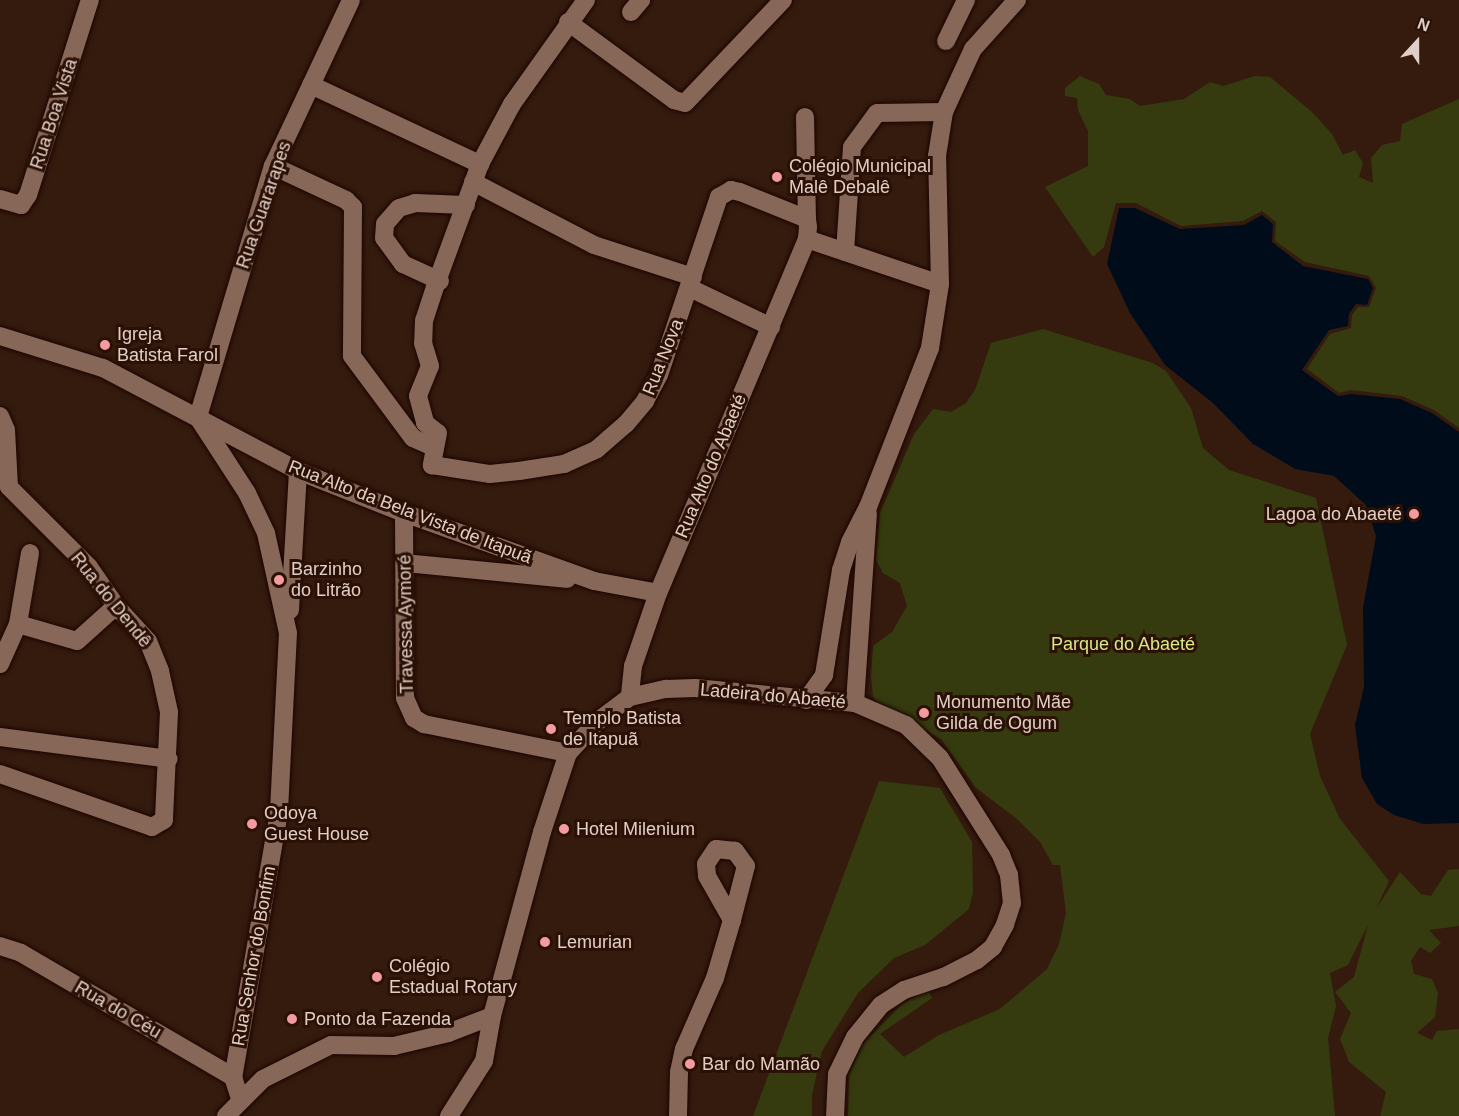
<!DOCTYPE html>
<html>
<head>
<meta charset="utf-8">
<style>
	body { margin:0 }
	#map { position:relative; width:1459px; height:1116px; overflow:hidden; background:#351b0e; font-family:Helvetica,sans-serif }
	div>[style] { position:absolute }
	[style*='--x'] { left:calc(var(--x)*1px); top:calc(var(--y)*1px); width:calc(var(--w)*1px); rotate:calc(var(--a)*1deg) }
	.green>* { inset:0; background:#353b0f }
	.water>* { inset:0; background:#000c19 }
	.roads { filter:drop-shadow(0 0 2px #1c0500) drop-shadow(0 0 2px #1c0500) }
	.minor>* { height:18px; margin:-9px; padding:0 9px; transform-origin:9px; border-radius:9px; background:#876758 }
	.dots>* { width:16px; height:16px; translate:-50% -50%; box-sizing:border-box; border:3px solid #2b1105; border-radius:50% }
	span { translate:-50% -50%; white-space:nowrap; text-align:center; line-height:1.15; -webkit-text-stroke:6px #2b1105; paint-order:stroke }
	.street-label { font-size:18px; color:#e1cec6 }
	.poi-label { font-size:18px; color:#e1cec6 }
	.left { translate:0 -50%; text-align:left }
	.right { translate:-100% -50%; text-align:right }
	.park-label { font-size:18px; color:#d7e985 }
	.north { position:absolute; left:1387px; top:12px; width:60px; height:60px; -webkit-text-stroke:4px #2b1105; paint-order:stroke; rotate:21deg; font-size:16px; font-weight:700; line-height:24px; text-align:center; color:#e1cec6 }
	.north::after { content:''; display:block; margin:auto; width:21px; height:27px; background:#e1cec6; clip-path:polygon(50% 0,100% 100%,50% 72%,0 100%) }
</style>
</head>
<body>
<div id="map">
	<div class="green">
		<div style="clip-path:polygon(1080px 76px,1099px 84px,1106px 95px,1130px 99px,1140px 106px,1184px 99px,1210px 82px,1223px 86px,1255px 76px,1270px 77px,1312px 112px,1332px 134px,1343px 155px,1355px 150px,1363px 163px,1359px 177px,1373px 183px,1371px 158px,1382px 145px,1400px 141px,1402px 124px,1459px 99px,1459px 428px,1434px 410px,1402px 396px,1351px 390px,1339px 393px,1307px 369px,1330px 334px,1351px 328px,1352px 315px,1358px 307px,1369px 307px,1376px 288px,1369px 276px,1305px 262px,1275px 241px,1276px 222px,1262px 211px,1243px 221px,1181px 226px,1136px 203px,1116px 203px,1104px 247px,1093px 257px,1045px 187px,1088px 166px,1088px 131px,1078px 110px,1077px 98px,1065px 96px,1065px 88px)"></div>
		<div style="clip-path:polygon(1043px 329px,1153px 363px,1166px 371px,1191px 408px,1203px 448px,1229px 470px,1316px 498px,1347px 645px,1310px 734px,1320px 776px,1340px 819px,1389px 881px,1376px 909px,1400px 872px,1421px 894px,1431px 896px,1448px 870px,1459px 869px,1459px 926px,1429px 930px,1441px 943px,1430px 953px,1420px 947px,1411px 961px,1414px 974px,1432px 979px,1438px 993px,1435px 1017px,1417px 1033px,1432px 1040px,1437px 1031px,1459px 1029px,1459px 1116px,1380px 1116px,1386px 1092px,1349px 1062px,1340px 1039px,1351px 1013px,1335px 992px,1354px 977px,1368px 925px,1348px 965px,1330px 973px,1336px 1006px,1328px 1038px,1335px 1116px,848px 1116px,849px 1075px,862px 1045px,902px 1004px,928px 990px,932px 998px,880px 1034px,904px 1057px,939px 1035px,1000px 1009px,1047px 969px,1059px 944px,1066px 913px,1060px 865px,1053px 865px,1040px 842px,1016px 818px,976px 788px,941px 739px,879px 704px,873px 697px,871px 676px,873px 646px,892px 632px,907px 606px,900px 583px,883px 573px,876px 560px,880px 513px,914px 434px,933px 409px,951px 412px,966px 403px,975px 390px,991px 343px)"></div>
		<div style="clip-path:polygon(879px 781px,940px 788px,972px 842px,973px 892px,969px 909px,925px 945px,894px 958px,858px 993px,822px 1051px,812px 1095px,812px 1116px,753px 1116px)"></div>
	</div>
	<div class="water">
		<div style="clip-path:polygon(1119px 208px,1135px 208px,1180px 229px,1244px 225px,1262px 215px,1273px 224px,1272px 242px,1303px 266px,1368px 279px,1373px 288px,1367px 305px,1356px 304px,1349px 314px,1348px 326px,1329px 330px,1302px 370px,1338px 396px,1351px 394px,1400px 399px,1432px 413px,1459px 432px,1459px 823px,1423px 824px,1394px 815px,1377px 804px,1362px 778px,1355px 725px,1364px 687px,1363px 608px,1376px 536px,1366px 505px,1334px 476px,1295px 469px,1253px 444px,1213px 403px,1165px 365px,1130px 313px,1107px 264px)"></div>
	</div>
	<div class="roads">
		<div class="minor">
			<div style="--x:586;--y:0;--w:128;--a:125.4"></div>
			<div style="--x:512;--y:104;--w:68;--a:118.1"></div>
			<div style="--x:480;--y:164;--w:131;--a:110.1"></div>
			<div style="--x:435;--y:287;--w:35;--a:108"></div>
			<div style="--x:424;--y:320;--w:23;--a:92"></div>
			<div style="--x:423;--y:343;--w:24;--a:73"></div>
			<div style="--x:430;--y:366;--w:32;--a:112"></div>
			<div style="--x:418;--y:396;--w:28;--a:75"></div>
			<div style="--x:425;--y:423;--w:16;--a:38"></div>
			<div style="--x:438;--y:433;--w:33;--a:101"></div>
			<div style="--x:432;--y:465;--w:59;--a:8.8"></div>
			<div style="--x:490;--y:474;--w:29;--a:-6"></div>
			<div style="--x:519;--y:471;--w:46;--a:-8.8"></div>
			<div style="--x:564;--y:464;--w:36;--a:-24"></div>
			<div style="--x:597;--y:449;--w:38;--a:-41"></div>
			<div style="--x:626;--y:424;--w:30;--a:-50"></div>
			<div style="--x:645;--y:401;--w:30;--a:-62"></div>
			<div style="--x:659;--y:375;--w:188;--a:-71.4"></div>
			<div style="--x:719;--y:197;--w:14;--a:-30"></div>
			<div style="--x:731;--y:190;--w:9;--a:13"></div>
			<div style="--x:740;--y:192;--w:72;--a:21.9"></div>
			<div style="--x:807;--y:219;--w:8;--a:83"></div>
			<div style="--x:808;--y:227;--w:12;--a:95"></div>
			<div style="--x:807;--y:239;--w:384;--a:112.8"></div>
			<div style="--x:658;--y:593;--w:77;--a:108.9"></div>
			<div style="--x:633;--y:666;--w:31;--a:96"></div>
			<div style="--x:631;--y:12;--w:16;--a:-50"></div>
			<div style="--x:568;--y:22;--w:132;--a:36.3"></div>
			<div style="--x:674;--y:100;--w:11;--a:15"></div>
			<div style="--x:685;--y:103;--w:142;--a:-46.4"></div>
			<div style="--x:946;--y:41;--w:46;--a:-64"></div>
			<div style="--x:311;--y:85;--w:187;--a:25.1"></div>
			<div style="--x:805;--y:117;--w:102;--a:88.9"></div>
			<div style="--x:273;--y:166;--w:81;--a:25"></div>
			<div style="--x:346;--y:200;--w:10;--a:45"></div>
			<div style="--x:353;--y:207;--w:149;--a:90.4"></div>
			<div style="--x:352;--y:356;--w:102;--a:53.4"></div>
			<div style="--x:413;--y:438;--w:24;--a:24"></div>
			<div style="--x:473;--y:182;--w:136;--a:27.5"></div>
			<div style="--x:594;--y:245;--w:104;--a:17.9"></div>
			<div style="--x:0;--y:199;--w:22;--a:16"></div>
			<div style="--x:21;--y:205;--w:12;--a:-55"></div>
			<div style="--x:28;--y:195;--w:205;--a:-72.4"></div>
			<div style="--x:807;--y:239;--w:140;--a:18.7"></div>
			<div style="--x:845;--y:252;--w:105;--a:-86.2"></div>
			<div style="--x:852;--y:147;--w:42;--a:-53.7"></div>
			<div style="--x:877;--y:113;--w:67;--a:-0.9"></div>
			<div style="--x:440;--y:281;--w:41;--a:-155.3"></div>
			<div style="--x:403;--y:264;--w:32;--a:-126"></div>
			<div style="--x:384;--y:238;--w:14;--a:-86"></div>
			<div style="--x:385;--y:224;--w:21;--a:-49"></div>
			<div style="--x:399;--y:208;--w:17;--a:-17"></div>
			<div style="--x:415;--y:203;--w:51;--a:2.2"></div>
			<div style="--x:690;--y:288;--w:90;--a:25.7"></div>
			<div style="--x:0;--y:336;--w:108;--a:17.3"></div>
			<div style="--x:103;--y:368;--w:221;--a:27.8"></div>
			<div style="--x:298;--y:471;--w:114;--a:21.6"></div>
			<div style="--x:404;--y:513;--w:202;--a:19.7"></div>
			<div style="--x:594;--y:581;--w:65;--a:10.6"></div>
			<div style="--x:0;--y:416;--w:15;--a:67"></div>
			<div style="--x:6;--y:430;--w:57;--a:87"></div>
			<div style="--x:9;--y:487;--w:113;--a:45"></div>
			<div style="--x:89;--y:567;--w:47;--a:55.3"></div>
			<div style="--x:116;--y:606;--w:47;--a:47.6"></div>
			<div style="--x:148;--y:641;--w:32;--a:68"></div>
			<div style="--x:160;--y:671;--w:42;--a:77.6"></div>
			<div style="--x:169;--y:712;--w:108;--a:92.7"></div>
			<div style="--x:164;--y:820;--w:14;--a:150"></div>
			<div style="--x:152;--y:827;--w:161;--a:-160.8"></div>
			<div style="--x:198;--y:417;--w:262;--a:-73.4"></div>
			<div style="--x:273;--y:166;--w:183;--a:-64.8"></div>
			<div style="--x:199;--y:419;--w:88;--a:57"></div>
			<div style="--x:247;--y:493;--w:44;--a:64.6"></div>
			<div style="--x:266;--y:533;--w:102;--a:77.6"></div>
			<div style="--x:288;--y:633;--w:179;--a:92.9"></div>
			<div style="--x:279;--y:812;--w:269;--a:99.8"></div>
			<div style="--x:233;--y:1077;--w:22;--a:72"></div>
			<div style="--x:404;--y:513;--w:185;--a:89.7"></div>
			<div style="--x:405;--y:698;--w:22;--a:66"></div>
			<div style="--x:414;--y:718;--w:12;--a:31"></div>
			<div style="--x:424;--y:724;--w:147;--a:11.4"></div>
			<div style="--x:405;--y:563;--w:163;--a:5.6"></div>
			<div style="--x:290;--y:610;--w:139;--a:-86.7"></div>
			<div style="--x:18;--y:624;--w:61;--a:16.1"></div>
			<div style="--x:77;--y:641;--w:52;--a:-41.9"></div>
			<div style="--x:0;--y:664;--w:44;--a:-65.8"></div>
			<div style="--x:18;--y:624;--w:72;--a:-80.4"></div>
			<div style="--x:806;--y:700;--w:31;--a:-54"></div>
			<div style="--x:824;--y:675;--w:106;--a:-80.8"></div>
			<div style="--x:841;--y:570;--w:29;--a:-72"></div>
			<div style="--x:850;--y:542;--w:39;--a:-63"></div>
			<div style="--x:868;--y:507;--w:171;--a:-68.7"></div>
			<div style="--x:930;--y:348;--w:65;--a:-81.1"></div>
			<div style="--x:940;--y:284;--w:128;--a:-91.3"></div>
			<div style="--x:937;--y:156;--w:45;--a:-81"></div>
			<div style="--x:944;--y:112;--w:69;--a:-65.3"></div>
			<div style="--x:973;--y:49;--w:66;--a:-48.1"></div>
			<div style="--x:855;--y:703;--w:190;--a:-86.1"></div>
			<div style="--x:0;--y:737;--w:170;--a:7.4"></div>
			<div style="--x:0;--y:946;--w:22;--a:18"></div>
			<div style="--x:21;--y:953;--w:246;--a:30.3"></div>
			<div style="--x:226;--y:1116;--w:52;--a:-45"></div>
			<div style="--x:263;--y:1079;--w:76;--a:-26.6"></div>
			<div style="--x:331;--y:1045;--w:63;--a:0.9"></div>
			<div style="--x:394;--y:1046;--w:56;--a:-13.5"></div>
			<div style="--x:448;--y:1033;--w:47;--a:-21.1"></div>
			<div style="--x:449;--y:1116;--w:65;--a:-57.5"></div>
			<div style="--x:484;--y:1061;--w:46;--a:-79.9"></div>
			<div style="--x:492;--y:1016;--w:191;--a:-74.8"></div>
			<div style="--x:542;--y:832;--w:83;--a:-71.8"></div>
			<div style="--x:568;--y:753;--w:44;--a:-46.8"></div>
			<div style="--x:598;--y:721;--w:40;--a:-37"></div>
			<div style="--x:630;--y:697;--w:37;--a:-13"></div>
			<div style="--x:666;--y:689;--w:29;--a:-2"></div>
			<div style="--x:695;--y:688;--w:161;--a:5.4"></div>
			<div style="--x:855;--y:703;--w:56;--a:23.3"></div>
			<div style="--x:906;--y:725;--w:47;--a:44.1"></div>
			<div style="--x:940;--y:758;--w:115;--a:57.8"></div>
			<div style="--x:1001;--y:855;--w:22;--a:68"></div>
			<div style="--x:1009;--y:875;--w:28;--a:84"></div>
			<div style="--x:1012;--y:903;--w:23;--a:108"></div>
			<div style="--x:1005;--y:925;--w:25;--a:119"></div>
			<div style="--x:993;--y:947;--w:21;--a:141"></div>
			<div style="--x:977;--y:960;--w:38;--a:153"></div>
			<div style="--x:943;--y:977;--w:41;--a:161.6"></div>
			<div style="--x:904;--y:990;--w:27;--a:147"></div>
			<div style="--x:881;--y:1005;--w:41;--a:129.1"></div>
			<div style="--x:855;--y:1037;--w:41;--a:115.9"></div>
			<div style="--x:837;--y:1074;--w:42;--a:92.7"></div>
			<div style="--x:678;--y:1116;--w:44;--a:-88.7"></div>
			<div style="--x:679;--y:1072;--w:24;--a:-78"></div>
			<div style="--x:684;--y:1049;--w:77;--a:-66.4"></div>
			<div style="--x:715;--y:978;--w:60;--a:-73.7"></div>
			<div style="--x:732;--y:920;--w:56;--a:-75.5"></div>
			<div style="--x:746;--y:866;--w:19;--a:-126"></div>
			<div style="--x:735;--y:851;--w:19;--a:-174"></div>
			<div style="--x:716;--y:849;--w:18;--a:124"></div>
			<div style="--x:706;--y:864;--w:12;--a:85"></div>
			<div style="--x:707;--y:876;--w:51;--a:60.4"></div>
		</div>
	</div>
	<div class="dots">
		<div style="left:777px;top:177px;background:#f49b9f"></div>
		<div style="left:105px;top:345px;background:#f49b9f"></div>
		<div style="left:1414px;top:514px;background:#f49b9f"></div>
		<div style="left:279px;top:580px;background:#f49b9f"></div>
		<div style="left:924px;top:713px;background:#f49b9f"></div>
		<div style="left:551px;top:729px;background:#f49b9f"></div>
		<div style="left:252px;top:824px;background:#f49b9f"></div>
		<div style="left:564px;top:829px;background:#f49b9f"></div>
		<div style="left:545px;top:942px;background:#f49b9f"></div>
		<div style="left:377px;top:977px;background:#f49b9f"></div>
		<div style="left:292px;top:1019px;background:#f49b9f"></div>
		<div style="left:690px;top:1064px;background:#f49b9f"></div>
	</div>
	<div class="street-label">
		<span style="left:54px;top:114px;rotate:-72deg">Rua Boa Vista</span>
		<span style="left:264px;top:205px;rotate:-71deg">Rua Guararapes</span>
		<span style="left:663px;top:357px;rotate:-68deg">Rua Nova</span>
		<span style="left:711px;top:466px;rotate:-67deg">Rua Alto do Abaeté</span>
		<span style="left:410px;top:512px;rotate:21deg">Rua Alto da Bela Vista de Itapuã</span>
		<span style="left:111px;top:600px;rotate:51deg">Rua do Dendê</span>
		<span style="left:406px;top:624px;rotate:-91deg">Travessa Aymoré</span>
		<span style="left:773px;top:696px;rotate:5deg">Ladeira do Abaeté</span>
		<span style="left:254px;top:956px;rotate:-80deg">Rua Senhor do Bonfim</span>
		<span style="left:118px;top:1010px;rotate:30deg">Rua do Céu</span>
	</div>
	<div class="poi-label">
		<span class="left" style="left:789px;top:177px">Colégio Municipal<br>Malê Debalê</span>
		<span class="left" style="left:117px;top:345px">Igreja<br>Batista Farol</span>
		<span class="right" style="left:1402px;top:514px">Lagoa do Abaeté</span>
		<span class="left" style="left:291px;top:580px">Barzinho<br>do Litrão</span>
		<span class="left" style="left:936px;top:713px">Monumento Mãe<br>Gilda de Ogum</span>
		<span class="left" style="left:563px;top:729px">Templo Batista<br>de Itapuã</span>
		<span class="left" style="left:264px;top:824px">Odoya<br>Guest House</span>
		<span class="left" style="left:576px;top:829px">Hotel Milenium</span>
		<span class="left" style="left:557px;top:942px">Lemurian</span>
		<span class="left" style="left:389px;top:977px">Colégio<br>Estadual Rotary</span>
		<span class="left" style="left:304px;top:1019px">Ponto da Fazenda</span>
		<span class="left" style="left:702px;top:1064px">Bar do Mamão</span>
	</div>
	<div class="park-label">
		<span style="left:1123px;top:644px">Parque do Abaeté</span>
	</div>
	<div class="north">N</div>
</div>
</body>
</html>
